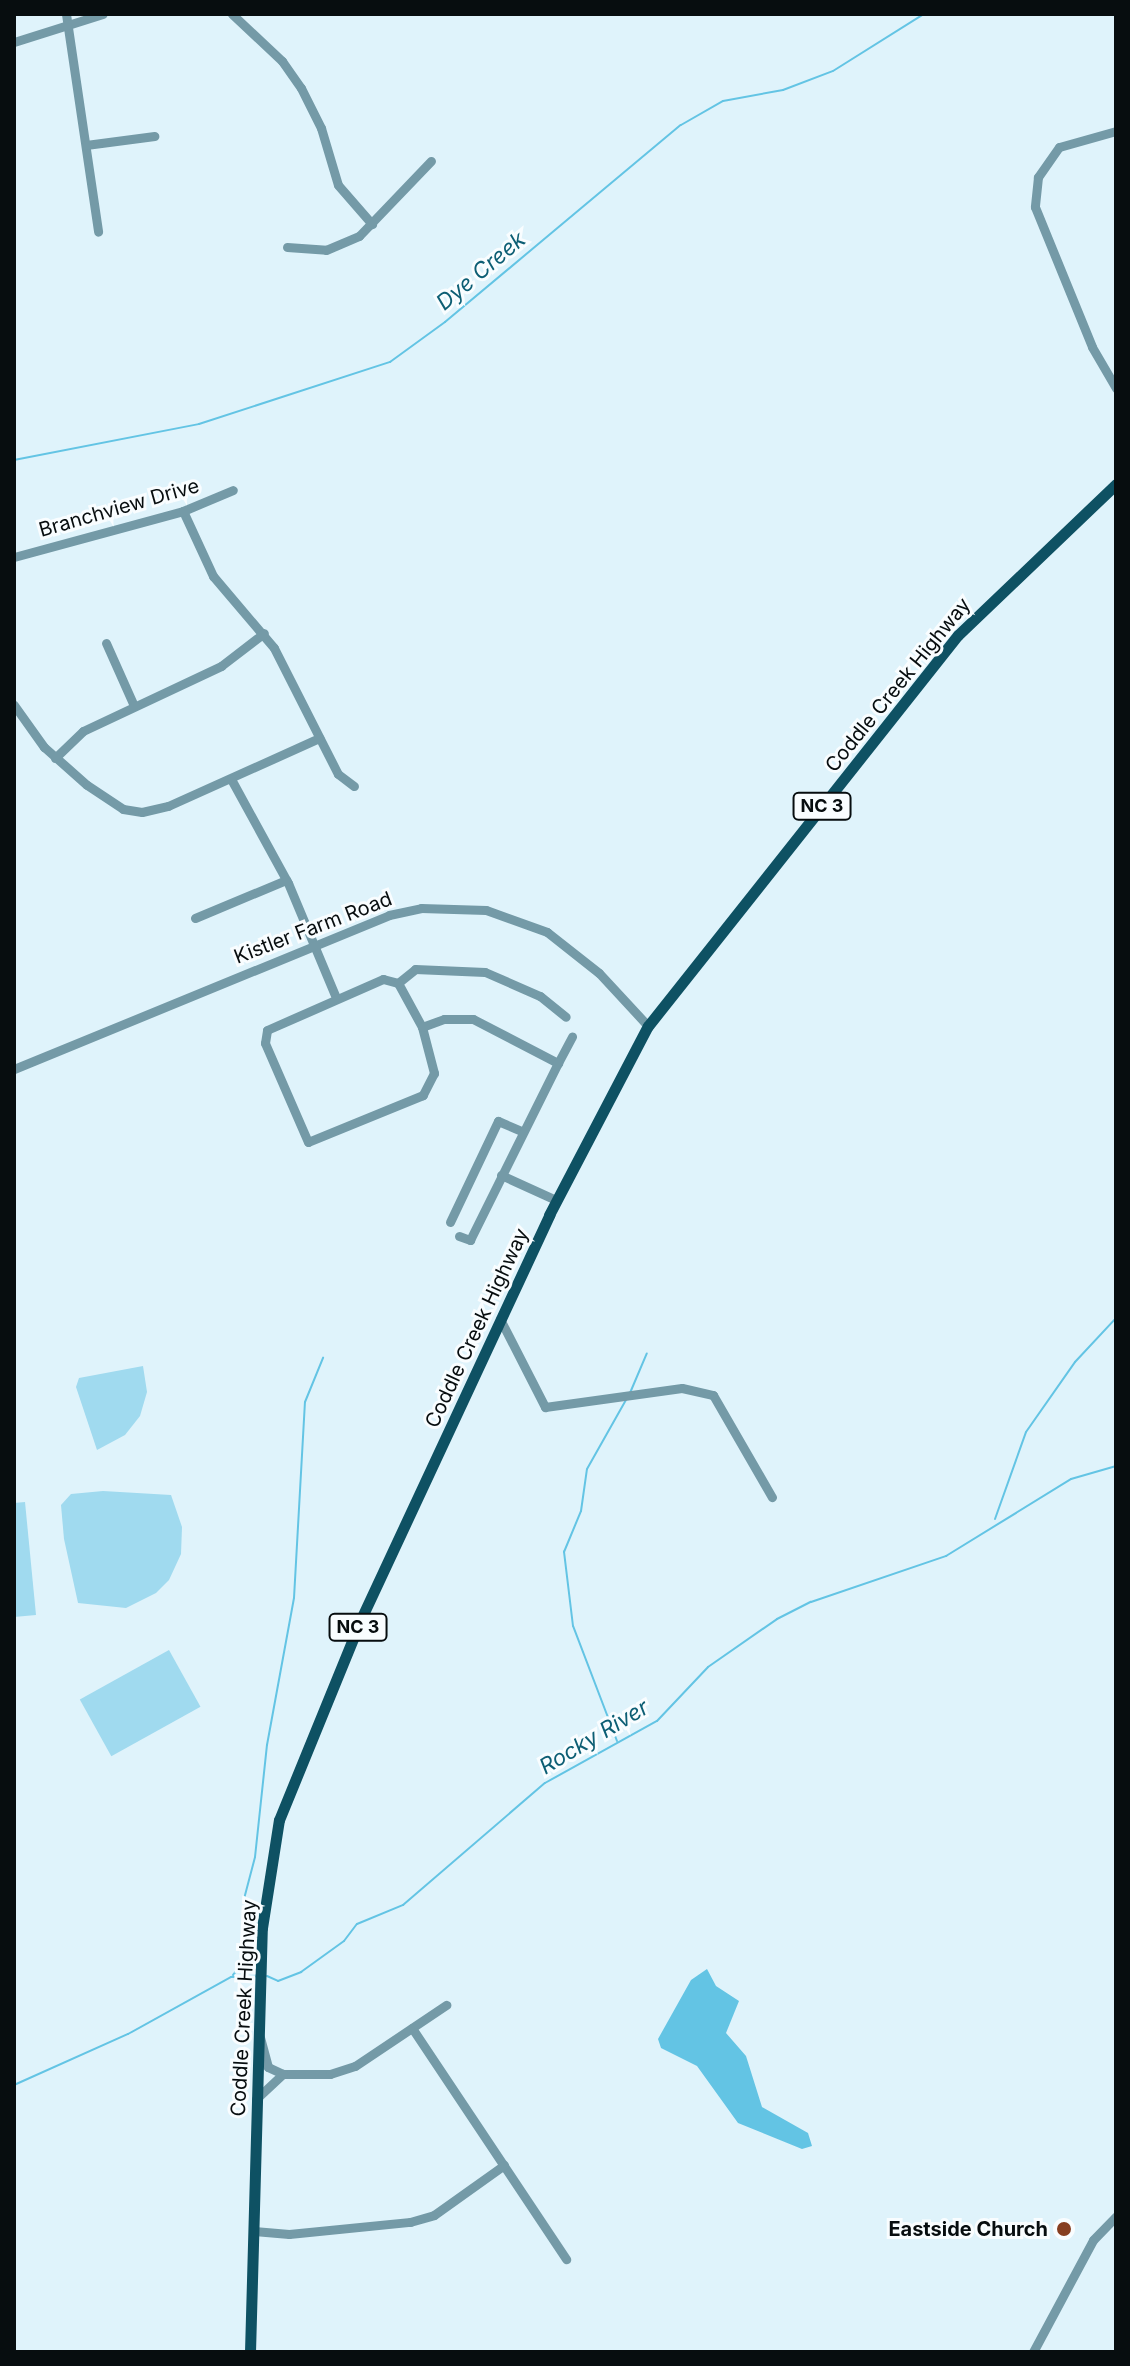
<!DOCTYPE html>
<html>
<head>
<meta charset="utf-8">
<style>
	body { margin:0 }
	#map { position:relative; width:1130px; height:2366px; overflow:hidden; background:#dff3fb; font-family:Inter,sans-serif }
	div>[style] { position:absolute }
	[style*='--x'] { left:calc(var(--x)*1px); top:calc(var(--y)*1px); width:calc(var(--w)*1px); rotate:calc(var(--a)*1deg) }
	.green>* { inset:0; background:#a0daef; transform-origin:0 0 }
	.water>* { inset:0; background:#63c4e4 }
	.stream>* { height:2px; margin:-1px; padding:0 1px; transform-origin:1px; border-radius:1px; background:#63c4e4 }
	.minor>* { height:9px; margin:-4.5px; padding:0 4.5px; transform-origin:4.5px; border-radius:4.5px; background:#749aa7 }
	.major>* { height:11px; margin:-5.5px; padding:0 5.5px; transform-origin:5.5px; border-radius:5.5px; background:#0e5163 }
	.dots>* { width:22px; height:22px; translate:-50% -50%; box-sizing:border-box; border:4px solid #f9fdff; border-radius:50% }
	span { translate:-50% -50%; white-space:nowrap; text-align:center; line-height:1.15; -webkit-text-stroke:6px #f9fdff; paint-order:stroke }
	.shield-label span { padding:2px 6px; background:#f9fdff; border:2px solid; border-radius:6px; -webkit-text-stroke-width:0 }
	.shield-label { font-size:18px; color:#070d0f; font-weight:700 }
	.street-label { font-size:20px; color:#070d0f }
	.poi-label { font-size:20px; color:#070d0f; font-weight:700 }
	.right { translate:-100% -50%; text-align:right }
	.water-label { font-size:22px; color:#0c5e74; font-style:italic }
	.frame { position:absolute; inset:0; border:16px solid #070d0f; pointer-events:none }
</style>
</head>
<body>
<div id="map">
	<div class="green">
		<div style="clip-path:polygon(143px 1366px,147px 1392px,140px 1416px,125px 1435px,97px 1450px,76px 1387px,79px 1378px)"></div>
		<div style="clip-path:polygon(103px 1491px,171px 1495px,182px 1527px,181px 1554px,169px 1580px,156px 1593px,126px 1608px,78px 1603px,64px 1539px,61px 1505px,71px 1494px)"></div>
		<div style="clip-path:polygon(25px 1502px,36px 1615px,14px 1617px,14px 1503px)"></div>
		<div style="left:169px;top:1650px;width:65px;height:102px;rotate:61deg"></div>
	</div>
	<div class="water">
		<div style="clip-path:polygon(707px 1969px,716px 1986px,739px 2001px,726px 2033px,746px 2056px,762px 2107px,808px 2133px,812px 2146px,802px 2149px,738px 2123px,697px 2066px,661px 2048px,658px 2039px,691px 1980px)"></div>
	</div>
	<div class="stream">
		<div style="--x:14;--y:460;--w:188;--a:-11"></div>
		<div style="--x:199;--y:424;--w:201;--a:-18"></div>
		<div style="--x:390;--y:362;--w:68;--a:-36"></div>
		<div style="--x:445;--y:322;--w:307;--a:-39.9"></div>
		<div style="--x:681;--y:125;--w:48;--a:-29.7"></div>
		<div style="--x:723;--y:101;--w:61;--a:-10.4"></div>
		<div style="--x:783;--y:90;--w:53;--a:-20.8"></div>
		<div style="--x:833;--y:71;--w:107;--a:-32.1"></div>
		<div style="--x:630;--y:1393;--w:43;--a:-67"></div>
		<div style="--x:995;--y:1519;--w:92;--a:-70.4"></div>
		<div style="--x:1026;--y:1432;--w:85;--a:-55"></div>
		<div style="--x:1075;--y:1362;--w:60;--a:-47"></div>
		<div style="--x:617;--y:1741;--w:123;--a:-110.9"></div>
		<div style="--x:573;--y:1626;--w:75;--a:-96.9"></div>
		<div style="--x:564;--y:1552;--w:44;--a:-67.5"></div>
		<div style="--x:581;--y:1511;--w:42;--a:-81.9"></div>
		<div style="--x:587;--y:1469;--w:81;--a:-60.6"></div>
		<div style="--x:244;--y:1899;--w:43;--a:-75.3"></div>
		<div style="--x:255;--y:1857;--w:113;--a:-83.9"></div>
		<div style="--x:267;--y:1745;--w:149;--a:-79.6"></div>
		<div style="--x:294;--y:1598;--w:196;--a:-86.8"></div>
		<div style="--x:305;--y:1402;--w:48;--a:-67.8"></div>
		<div style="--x:233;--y:1975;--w:14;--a:-51"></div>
		<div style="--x:242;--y:1964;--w:32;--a:-83"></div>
		<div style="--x:267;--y:1976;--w:12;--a:24"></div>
		<div style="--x:278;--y:1981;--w:25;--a:-21"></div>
		<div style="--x:301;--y:1972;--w:53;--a:-35.8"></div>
		<div style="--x:344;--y:1941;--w:21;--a:-53"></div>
		<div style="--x:357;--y:1924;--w:50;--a:-22.4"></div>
		<div style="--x:403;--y:1905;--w:187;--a:-40.7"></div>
		<div style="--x:545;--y:1783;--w:128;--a:-29"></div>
		<div style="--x:657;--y:1721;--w:74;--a:-46.6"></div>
		<div style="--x:708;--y:1667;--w:84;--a:-34.8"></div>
		<div style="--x:777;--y:1619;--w:38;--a:-27"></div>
		<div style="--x:811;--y:1602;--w:143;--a:-18.8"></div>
		<div style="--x:946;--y:1556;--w:147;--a:-31.6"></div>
		<div style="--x:1071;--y:1479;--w:47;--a:-16.1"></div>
		<div style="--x:14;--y:2085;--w:125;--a:-24.1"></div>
		<div style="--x:128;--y:2034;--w:118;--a:-29"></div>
		<div style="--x:231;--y:1977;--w:25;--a:-2"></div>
	</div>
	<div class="minor">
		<div style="--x:66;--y:14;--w:220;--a:81.6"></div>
		<div style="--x:232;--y:14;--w:69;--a:43.2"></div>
		<div style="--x:282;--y:61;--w:33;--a:55"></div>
		<div style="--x:301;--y:88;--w:45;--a:63.4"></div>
		<div style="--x:321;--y:128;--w:59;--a:73.4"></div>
		<div style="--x:338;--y:185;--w:52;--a:48.9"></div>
		<div style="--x:14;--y:42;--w:93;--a:-17.5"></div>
		<div style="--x:1116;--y:131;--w:59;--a:164.3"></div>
		<div style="--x:1059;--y:147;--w:37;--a:125"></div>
		<div style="--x:1038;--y:177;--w:30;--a:96"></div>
		<div style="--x:1035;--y:207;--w:151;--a:67.8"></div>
		<div style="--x:1092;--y:347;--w:48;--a:59.7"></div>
		<div style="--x:86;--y:145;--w:69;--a:-7.5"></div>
		<div style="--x:287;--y:247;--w:39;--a:4"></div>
		<div style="--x:326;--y:250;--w:36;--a:-23"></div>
		<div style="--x:359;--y:236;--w:104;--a:-46.2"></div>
		<div style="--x:183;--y:511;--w:72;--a:65.2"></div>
		<div style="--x:213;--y:576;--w:94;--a:49.7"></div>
		<div style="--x:274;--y:648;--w:141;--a:63.1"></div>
		<div style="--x:338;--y:774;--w:20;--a:37"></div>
		<div style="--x:14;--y:557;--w:175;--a:-15.2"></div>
		<div style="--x:183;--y:511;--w:54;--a:-22.8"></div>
		<div style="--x:106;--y:643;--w:69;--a:66"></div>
		<div style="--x:14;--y:705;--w:52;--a:54.5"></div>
		<div style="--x:44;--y:747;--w:57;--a:41.5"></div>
		<div style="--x:87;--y:785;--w:43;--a:33.7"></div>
		<div style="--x:123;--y:809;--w:19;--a:9"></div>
		<div style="--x:142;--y:812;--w:27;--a:-13"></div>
		<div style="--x:168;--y:806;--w:166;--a:-24.2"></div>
		<div style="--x:55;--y:758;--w:39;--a:-44"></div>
		<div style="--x:83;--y:731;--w:153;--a:-25.2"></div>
		<div style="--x:221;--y:666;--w:54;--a:-37.5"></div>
		<div style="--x:231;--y:779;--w:119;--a:61.3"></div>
		<div style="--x:288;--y:883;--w:125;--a:67.3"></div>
		<div style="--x:195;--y:918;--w:99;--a:-22.7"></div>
		<div style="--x:398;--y:983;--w:22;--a:-39"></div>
		<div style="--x:415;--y:969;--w:70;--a:2.5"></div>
		<div style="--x:485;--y:972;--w:60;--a:23.6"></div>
		<div style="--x:540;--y:996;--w:33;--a:39"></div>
		<div style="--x:422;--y:1027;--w:48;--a:75.4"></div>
		<div style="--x:434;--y:1073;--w:25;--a:117"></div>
		<div style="--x:423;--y:1095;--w:124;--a:157.8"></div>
		<div style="--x:308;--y:1142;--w:108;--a:-113.5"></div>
		<div style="--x:265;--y:1043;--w:13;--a:-81"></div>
		<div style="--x:267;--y:1030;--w:127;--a:-23.7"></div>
		<div style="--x:383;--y:979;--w:16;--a:15"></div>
		<div style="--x:398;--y:983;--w:50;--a:61.4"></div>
		<div style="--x:422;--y:1027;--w:23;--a:-20"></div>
		<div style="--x:444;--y:1019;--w:29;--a:0"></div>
		<div style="--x:473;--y:1019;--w:96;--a:27.4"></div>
		<div style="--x:558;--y:1063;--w:30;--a:-62"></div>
		<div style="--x:14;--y:1069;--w:405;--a:-22.3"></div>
		<div style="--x:389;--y:915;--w:33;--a:-12"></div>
		<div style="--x:421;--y:908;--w:65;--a:1.8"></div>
		<div style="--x:486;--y:910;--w:65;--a:19.8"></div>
		<div style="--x:547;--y:932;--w:66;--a:38.3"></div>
		<div style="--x:599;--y:973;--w:72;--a:47.2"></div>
		<div style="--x:501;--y:1175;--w:60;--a:24.4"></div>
		<div style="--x:450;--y:1222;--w:112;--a:-64.6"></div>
		<div style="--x:498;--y:1121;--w:25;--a:23"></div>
		<div style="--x:459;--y:1236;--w:12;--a:20"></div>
		<div style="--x:470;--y:1240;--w:198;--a:-63.6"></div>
		<div style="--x:500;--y:1319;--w:99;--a:62.9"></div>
		<div style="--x:545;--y:1407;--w:138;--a:-7.9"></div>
		<div style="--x:682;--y:1388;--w:32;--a:13"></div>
		<div style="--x:713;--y:1395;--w:118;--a:60"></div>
		<div style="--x:412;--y:2028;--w:278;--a:56.3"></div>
		<div style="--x:283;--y:2074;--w:47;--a:0"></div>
		<div style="--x:330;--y:2074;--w:26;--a:-18"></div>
		<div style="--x:355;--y:2066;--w:110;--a:-33.8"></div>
		<div style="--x:256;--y:2099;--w:37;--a:-43"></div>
		<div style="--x:283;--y:2074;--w:17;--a:-155"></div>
		<div style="--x:268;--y:2067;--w:31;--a:-105"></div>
		<div style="--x:254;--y:2231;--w:35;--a:5"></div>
		<div style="--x:289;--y:2234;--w:122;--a:-5.7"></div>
		<div style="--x:410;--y:2222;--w:25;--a:-16"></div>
		<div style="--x:434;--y:2215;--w:86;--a:-35.5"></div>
		<div style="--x:1033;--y:2352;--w:127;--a:-61.8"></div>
		<div style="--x:1093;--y:2240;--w:33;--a:-46"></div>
	</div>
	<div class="major">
		<div style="--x:250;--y:2352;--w:424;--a:-88.4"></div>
		<div style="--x:262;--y:1928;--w:109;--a:-81.1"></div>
		<div style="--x:279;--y:1820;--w:217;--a:-67.8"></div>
		<div style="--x:361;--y:1619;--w:446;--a:-65"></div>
		<div style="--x:549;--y:1215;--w:213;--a:-62.4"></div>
		<div style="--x:648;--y:1026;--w:499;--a:-51.6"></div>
		<div style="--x:958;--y:635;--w:219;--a:-43.7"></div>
	</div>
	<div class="dots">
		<div style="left:1064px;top:2229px;background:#863e20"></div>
	</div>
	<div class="shield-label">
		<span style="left:822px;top:806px">NC 3</span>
		<span style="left:358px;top:1627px">NC 3</span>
	</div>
	<div class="street-label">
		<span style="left:119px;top:508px;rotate:-16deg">Branchview Drive</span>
		<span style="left:898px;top:685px;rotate:-51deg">Coddle Creek Highway</span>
		<span style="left:313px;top:928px;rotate:-21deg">Kistler Farm Road</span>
		<span style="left:477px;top:1328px;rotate:-65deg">Coddle Creek Highway</span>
		<span style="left:244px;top:2008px;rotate:-87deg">Coddle Creek Highway</span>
	</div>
	<div class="poi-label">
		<span class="right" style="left:1048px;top:2229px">Eastside Church</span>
	</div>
	<div class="water-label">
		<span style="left:481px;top:271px;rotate:-40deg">Dye Creek</span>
		<span style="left:594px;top:1737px;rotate:-31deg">Rocky River</span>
	</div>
	<div class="frame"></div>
</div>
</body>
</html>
